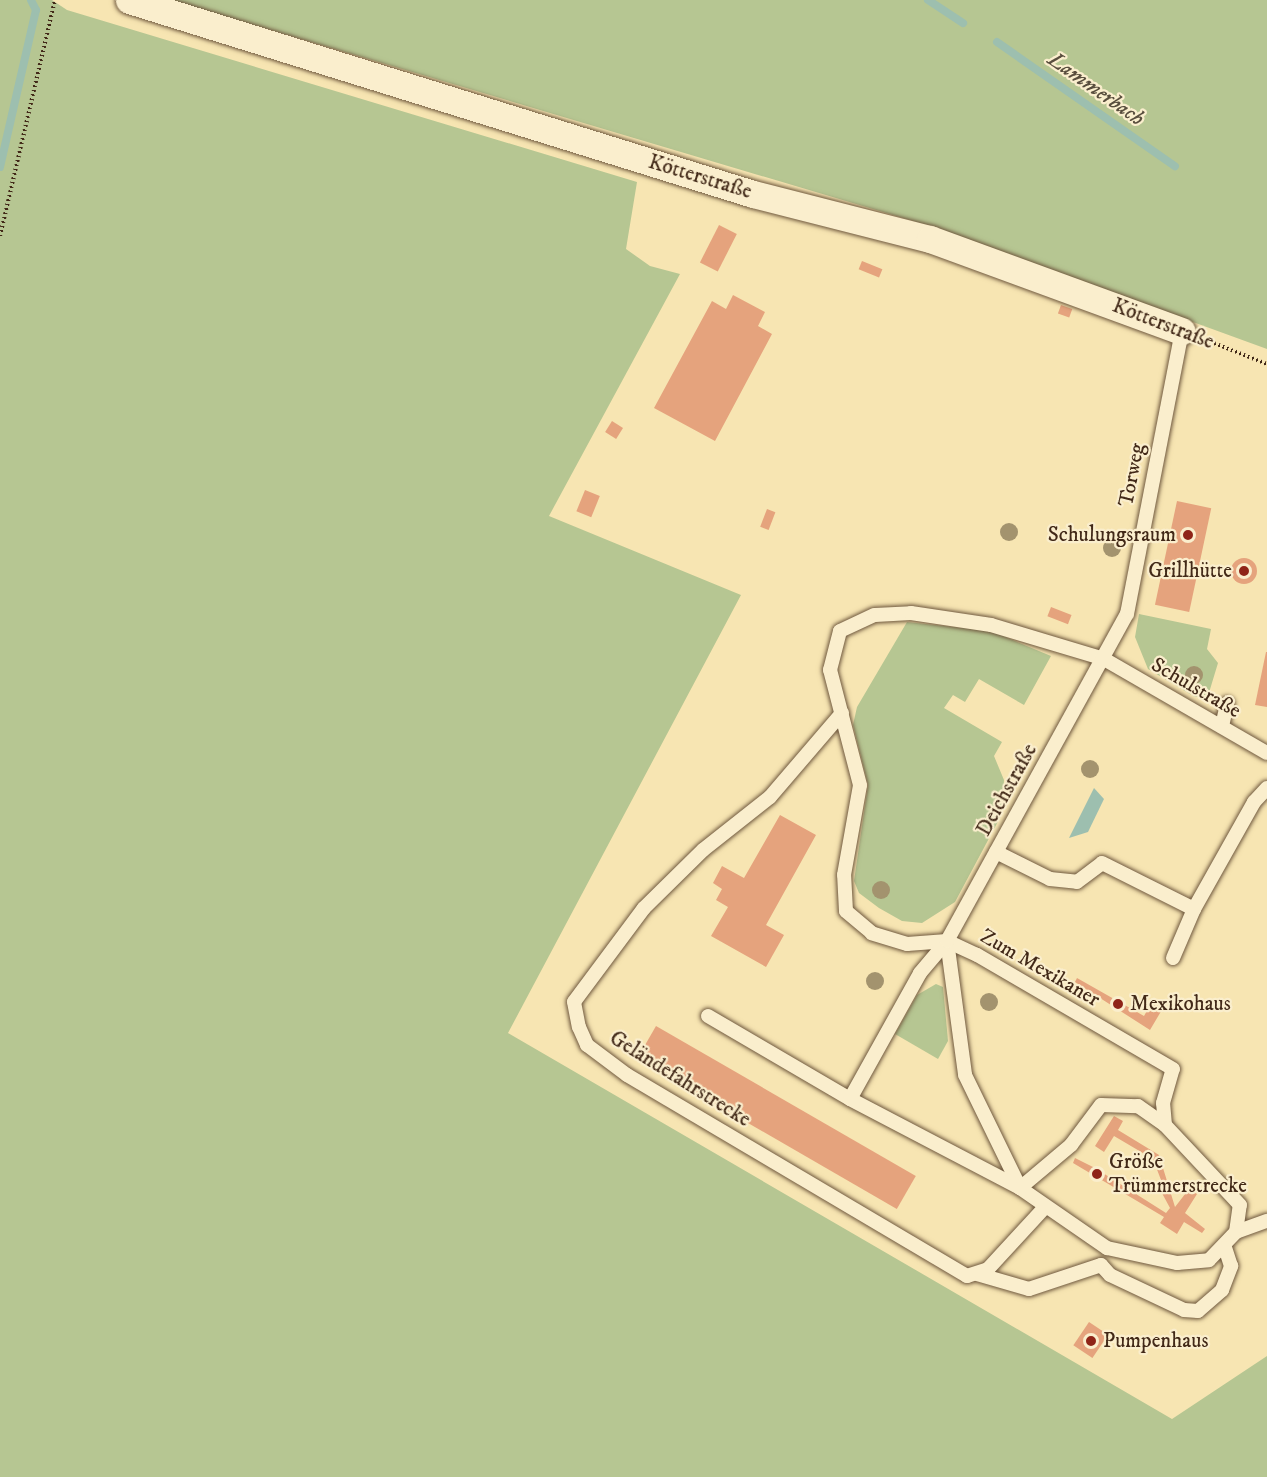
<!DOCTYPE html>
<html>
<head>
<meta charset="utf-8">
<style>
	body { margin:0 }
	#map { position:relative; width:1267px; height:1477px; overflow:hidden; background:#f7e5b2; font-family:"IM FELL DW Pica",serif }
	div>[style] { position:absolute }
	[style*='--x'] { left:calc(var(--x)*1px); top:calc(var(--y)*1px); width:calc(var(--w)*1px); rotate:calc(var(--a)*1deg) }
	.green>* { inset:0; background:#b6c692 }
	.water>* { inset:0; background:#9dbfaf }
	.stream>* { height:8px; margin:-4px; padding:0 4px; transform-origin:4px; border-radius:4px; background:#9dbfaf }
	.building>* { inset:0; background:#e5a37d; transform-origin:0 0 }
	.round { border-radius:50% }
	.path>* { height:4px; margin-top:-2px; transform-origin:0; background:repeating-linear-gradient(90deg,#422918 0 1.5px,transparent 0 4.5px) }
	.roads { filter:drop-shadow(0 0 2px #6f583e) drop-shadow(0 0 2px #6f583e) }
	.lane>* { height:14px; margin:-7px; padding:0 7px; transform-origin:7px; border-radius:7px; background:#faeecd }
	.street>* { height:27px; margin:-13.5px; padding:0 13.5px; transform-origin:13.5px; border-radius:13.5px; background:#faeecd }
	.trees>* { width:18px; height:18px; margin:-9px; border-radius:50%; background:#a3936e }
	.dots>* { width:16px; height:16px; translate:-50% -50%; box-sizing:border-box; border:3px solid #faeecd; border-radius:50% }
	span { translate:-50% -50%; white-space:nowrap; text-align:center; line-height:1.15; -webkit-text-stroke:4.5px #faeecd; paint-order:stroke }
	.street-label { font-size:21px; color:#422918 }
	.poi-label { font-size:21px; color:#422918 }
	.right { translate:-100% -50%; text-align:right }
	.left { translate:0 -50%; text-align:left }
	.water-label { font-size:22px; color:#594e3e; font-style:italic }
</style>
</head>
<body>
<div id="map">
	<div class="green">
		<div style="clip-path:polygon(0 0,52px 0,67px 10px,637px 182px,626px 249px,650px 266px,680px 274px,549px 516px,741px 595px,508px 1033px,1172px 1419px,1267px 1356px,1267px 1477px,0 1477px)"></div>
		<div style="clip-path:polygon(170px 0,1267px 0,1267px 349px,930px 226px)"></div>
		<div style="clip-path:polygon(1139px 614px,1211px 629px,1207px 649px,1218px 663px,1208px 696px,1195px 697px,1148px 669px,1135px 637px)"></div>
		<div style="clip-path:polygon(907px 622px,991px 631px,1051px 656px,1024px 705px,979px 679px,965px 702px,953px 695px,944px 708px,1002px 742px,994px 756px,1004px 780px,1002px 814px,955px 902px,922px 923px,902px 921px,879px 908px,859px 893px,854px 881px,868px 785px,853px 725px,857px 707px)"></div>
		<div style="clip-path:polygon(936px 984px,943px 987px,948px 1041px,938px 1059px,895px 1034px,917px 995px)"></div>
	</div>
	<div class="water">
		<div style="clip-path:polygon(1094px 788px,1104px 799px,1088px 832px,1069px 838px)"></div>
	</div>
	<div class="stream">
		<div style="--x:928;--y:0;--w:42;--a:33.3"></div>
		<div style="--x:997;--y:42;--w:217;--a:34.9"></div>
		<div style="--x:0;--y:167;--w:161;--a:-77.1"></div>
		<div style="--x:36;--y:10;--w:11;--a:-117"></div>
	</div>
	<div class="building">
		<div style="left:719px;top:225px;width:20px;height:42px;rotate:27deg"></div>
		<div style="left:862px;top:261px;width:22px;height:9px;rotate:22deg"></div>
		<div style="clip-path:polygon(733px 295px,765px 312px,758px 326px,772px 334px,715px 441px,654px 408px,712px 301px,726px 309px)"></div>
		<div style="left:1061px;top:305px;width:12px;height:9px;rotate:20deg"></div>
		<div style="left:612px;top:421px;width:13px;height:13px;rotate:32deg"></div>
		<div style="left:585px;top:490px;width:16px;height:23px;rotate:22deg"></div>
		<div style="left:1177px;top:501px;width:35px;height:106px;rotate:12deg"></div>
		<div style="left:767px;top:509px;width:9px;height:19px;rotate:21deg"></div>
		<div class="round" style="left:1231px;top:558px;width:26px;height:26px"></div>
		<div style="left:1051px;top:607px;width:22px;height:10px;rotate:21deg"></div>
		<div style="clip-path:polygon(1266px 652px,1267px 652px,1267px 707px,1255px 705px)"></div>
		<div style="clip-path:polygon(780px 815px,816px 835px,766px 925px,784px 935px,766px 967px,711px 936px,728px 907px,716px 900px,722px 889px,713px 883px,722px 866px,744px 878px)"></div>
		<div style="clip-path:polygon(1077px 978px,1144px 1016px,1152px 1002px,1163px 1008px,1150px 1030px,1075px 982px)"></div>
		<div style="left:656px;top:1026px;width:300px;height:38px;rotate:30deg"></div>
		<div style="clip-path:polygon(1114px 1116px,1123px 1121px,1118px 1130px,1159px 1155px,1175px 1207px,1189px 1189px,1197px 1194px,1185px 1213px,1205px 1229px,1202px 1233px,1184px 1222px,1177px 1234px,1160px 1223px,1164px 1217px,1073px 1163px,1075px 1158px,1095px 1168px,1166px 1213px,1170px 1208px,1156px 1182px,1161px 1180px,1153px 1159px,1114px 1136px,1104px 1152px,1095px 1146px)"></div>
		<div style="left:1089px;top:1322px;width:23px;height:28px;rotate:34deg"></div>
	</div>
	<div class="path">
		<div style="--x:0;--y:236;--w:242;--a:-76.9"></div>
		<div style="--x:1206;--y:340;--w:66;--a:21.5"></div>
	</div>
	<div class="roads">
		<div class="lane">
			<div style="--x:842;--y:713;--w:111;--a:130.6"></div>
			<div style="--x:770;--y:797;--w:85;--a:141.7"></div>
			<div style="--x:703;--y:850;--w:83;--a:135.5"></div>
			<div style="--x:644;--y:908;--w:117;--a:126.7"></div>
			<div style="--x:574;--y:1002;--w:25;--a:79"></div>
			<div style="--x:579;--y:1027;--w:20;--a:66"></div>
			<div style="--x:587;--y:1045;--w:50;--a:36.9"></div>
			<div style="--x:627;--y:1075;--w:395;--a:30.6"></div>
			<div style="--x:967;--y:1276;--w:22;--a:-18"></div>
			<div style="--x:988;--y:1269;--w:83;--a:-47.4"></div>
			<div style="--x:1222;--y:726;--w:23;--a:-77"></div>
			<div style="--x:996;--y:852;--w:60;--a:26.6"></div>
			<div style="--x:1050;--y:879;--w:27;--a:6"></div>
			<div style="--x:1077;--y:882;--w:31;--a:-37"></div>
			<div style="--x:1102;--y:863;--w:103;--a:26.6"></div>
			<div style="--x:1194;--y:909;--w:123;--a:-60.7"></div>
			<div style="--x:1254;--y:802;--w:19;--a:-47"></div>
			<div style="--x:947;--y:941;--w:135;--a:82.3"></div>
			<div style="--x:965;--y:1075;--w:126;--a:64"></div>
			<div style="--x:1020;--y:1188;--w:106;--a:34.6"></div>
			<div style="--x:1107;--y:1248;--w:72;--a:12.1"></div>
			<div style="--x:1177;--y:1263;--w:32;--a:-5"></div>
			<div style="--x:1209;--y:1260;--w:39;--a:-46"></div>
			<div style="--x:1236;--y:1232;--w:27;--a:-82"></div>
			<div style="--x:1240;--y:1205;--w:110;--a:-133.2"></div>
			<div style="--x:1165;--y:1125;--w:22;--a:-95"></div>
			<div style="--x:1163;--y:1103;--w:35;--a:-74"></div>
			<div style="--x:1173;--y:1069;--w:227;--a:-149.8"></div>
			<div style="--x:977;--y:955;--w:33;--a:-155"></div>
			<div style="--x:947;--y:941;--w:40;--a:175.7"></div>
			<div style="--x:907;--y:944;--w:37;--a:-163"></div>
			<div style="--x:872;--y:933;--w:34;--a:-140"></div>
			<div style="--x:846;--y:911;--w:36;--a:-93"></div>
			<div style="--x:844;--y:875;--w:91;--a:-79.9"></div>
			<div style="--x:860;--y:785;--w:119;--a:-104.6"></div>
			<div style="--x:830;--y:670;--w:40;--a:-75.6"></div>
			<div style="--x:840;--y:631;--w:38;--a:-25"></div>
			<div style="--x:875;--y:615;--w:36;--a:-3"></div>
			<div style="--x:911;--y:613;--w:81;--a:8.5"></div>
			<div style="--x:991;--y:625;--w:118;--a:16.7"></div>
			<div style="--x:1104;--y:659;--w:188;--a:30"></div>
			<div style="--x:1173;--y:958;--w:53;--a:-66.8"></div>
			<div style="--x:708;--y:1016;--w:164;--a:30.3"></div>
			<div style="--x:850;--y:1099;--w:192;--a:27.6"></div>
			<div style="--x:1020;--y:1188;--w:67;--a:-40.1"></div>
			<div style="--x:1071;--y:1145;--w:50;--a:-53.1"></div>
			<div style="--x:1101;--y:1105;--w:37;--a:2"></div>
			<div style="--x:1138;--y:1106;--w:33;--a:35"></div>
			<div style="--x:850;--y:1099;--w:144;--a:-60.9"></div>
			<div style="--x:920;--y:973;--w:42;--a:-49.8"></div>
			<div style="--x:947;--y:941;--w:373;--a:-61.2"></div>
			<div style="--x:1127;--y:614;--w:288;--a:-79"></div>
			<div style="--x:1236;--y:1232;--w:33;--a:-20"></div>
			<div style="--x:1101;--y:1265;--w:13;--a:48"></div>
			<div style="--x:1110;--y:1275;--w:82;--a:25.3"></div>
			<div style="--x:1184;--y:1310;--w:14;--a:4"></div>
			<div style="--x:1198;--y:1311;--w:32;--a:-41"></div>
			<div style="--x:1222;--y:1290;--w:26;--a:-69"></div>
			<div style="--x:1231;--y:1266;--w:19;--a:-108"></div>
			<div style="--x:977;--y:1274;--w:54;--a:16.1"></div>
			<div style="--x:1029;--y:1289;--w:76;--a:-18.4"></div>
		</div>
		<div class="street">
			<div style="--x:129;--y:0;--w:653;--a:17.27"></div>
			<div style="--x:753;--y:194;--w:183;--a:14.3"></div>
			<div style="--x:930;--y:239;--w:268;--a:20.1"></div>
		</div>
	</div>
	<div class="trees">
		<div style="left:1009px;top:532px"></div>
		<div style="left:1112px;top:548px"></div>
		<div style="left:1194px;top:675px"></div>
		<div style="left:1090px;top:769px"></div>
		<div style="left:881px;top:890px"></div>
		<div style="left:875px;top:981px"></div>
		<div style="left:989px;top:1002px"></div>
	</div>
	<div class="dots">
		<div style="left:1188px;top:535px;background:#8f2418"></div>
		<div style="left:1244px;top:571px;background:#8f2418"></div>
		<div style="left:1118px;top:1004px;background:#8f2418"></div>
		<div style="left:1097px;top:1174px;background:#8f2418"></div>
		<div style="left:1091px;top:1341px;background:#8f2418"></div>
	</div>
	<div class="street-label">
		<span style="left:700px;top:177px;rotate:17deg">Kötterstraße</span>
		<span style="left:1163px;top:324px;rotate:21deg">Kötterstraße</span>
		<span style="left:1132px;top:475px;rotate:-79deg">Torweg</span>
		<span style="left:1196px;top:688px;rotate:30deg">Schulstraße</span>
		<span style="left:1007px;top:790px;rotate:-61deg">Deichstraße</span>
		<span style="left:1040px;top:968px;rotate:30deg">Zum Mexikaner</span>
		<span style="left:680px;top:1079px;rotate:32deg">Geländefahrstrecke</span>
	</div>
	<div class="poi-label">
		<span class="right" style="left:1176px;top:535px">Schulungsraum</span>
		<span class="right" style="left:1232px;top:571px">Grillhütte</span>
		<span class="left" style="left:1130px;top:1004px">Mexikohaus</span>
		<span class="left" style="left:1109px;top:1174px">Größe<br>Trümmerstrecke</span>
		<span class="left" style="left:1103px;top:1341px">Pumpenhaus</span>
	</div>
	<div class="water-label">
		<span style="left:1096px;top:89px;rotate:35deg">Lammerbach</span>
	</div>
</div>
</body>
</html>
